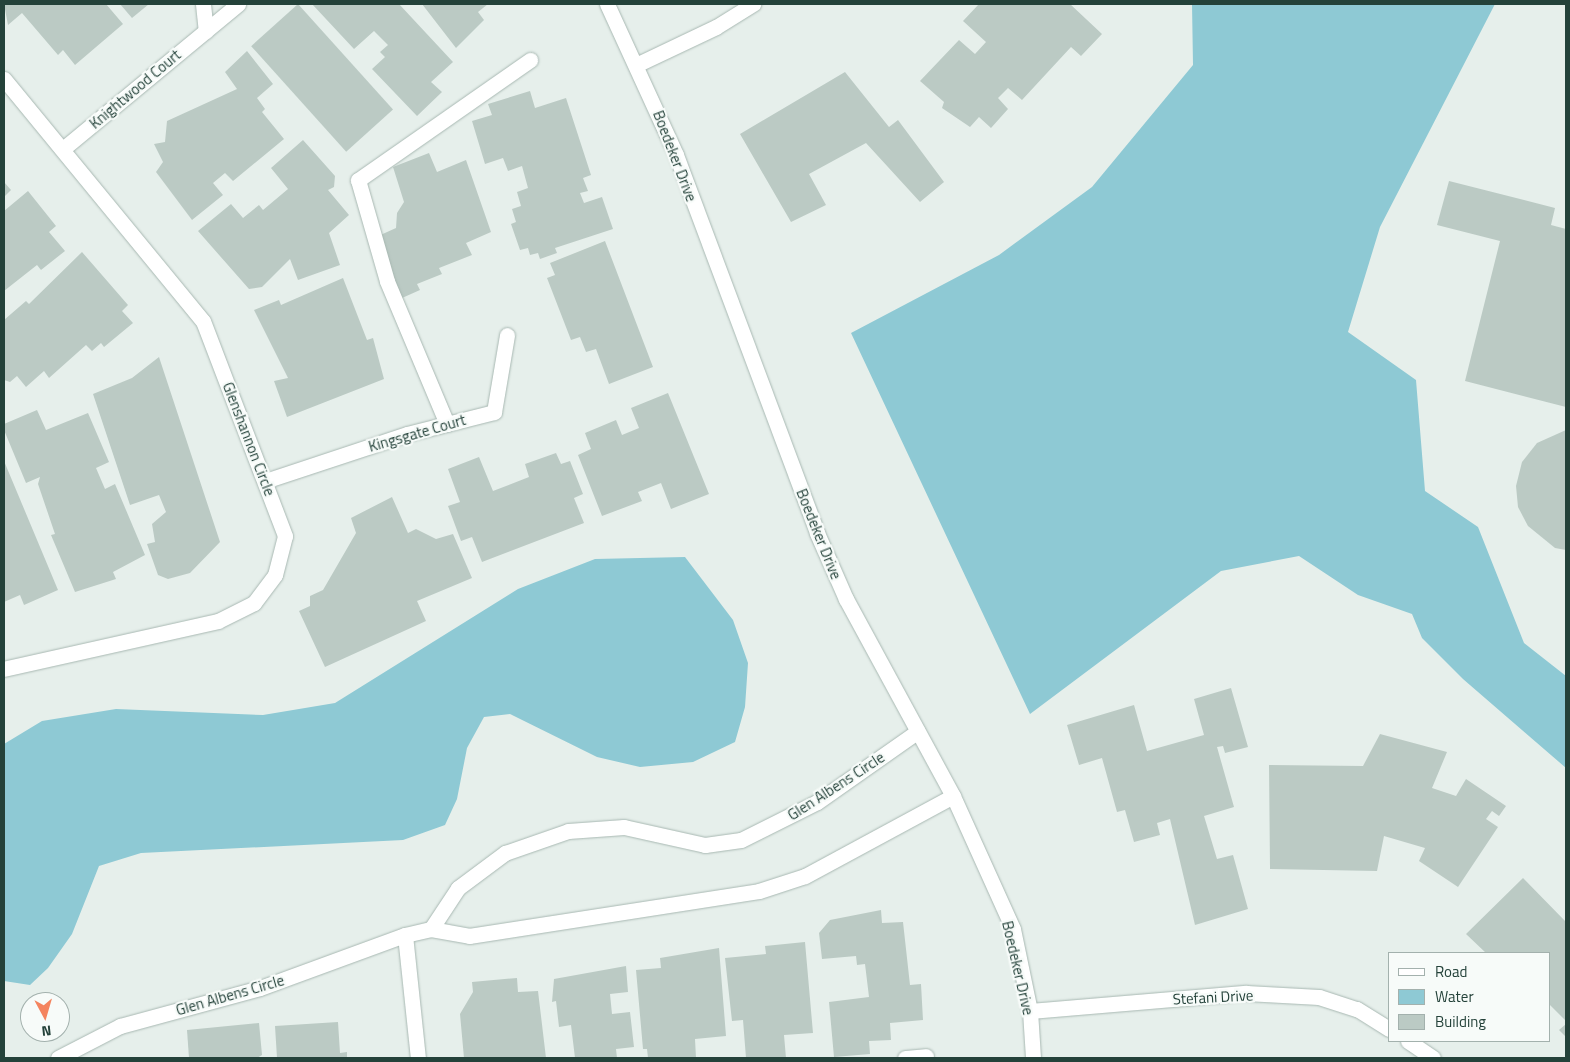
<!DOCTYPE html>
<html>
<head>
<meta charset="utf-8">
<style>
	body { margin:0 }
	#map { position:relative; width:1570px; height:1062px; overflow:hidden; background:#e6efeb; font-family:"Titillium Web",sans-serif }
	div>[style] { position:absolute }
	[style*='--x'] { left:calc(var(--x)*1px); top:calc(var(--y)*1px); width:calc(var(--w)*1px); rotate:calc(var(--a)*1deg) }
	.water>* { inset:0; background:#8ec9d4 }
	.building>* { inset:0; background:#bbcac4; transform-origin:0 0 }
	.roads { filter:drop-shadow(0 0 1px #a8b8b2) drop-shadow(0 0 1px #a8b8b2) }
	.service>* { height:15px; margin:-7.5px; padding:0 7.5px; transform-origin:7.5px; border-radius:7.5px; background:#fff }
	.minor>* { height:15px; margin:-7.5px; padding:0 7.5px; transform-origin:7.5px; border-radius:7.5px; background:#fff }
	.tertiary>* { height:15px; margin:-7.5px; padding:0 7.5px; transform-origin:7.5px; border-radius:7.5px; background:#fff }
	span { translate:-50% -50%; white-space:nowrap; text-align:center; line-height:1.15; -webkit-text-stroke:4.5px #f7fbf9; paint-order:stroke }
	.street-label { font-size:15px; color:#24423a }
	.frame { position:absolute; inset:0; border:5px solid #24423a; pointer-events:none }
	.legend { position:absolute; left:1388px; top:952px; width:162px; height:90px; box-sizing:border-box; background:#f7fbf9; border:1px solid #a3b1ad; margin:0; padding:6px 9px; list-style:none; font-size:15px; color:#24423a }
	.legend li { display:flex; align-items:center; gap:10px; height:25px }
	.legend b { width:25px; border:1px solid #a3b1ad }
	.north { position:absolute; left:20px; top:992px; width:50px; height:50px; box-sizing:border-box; background:#f7fbf9; border:1px solid #a3b1ad; border-radius:50%; rotate:174deg; font-size:14px; font-weight:700; line-height:20px; text-align:center; color:#24423a }
	.north::after { content:''; display:block; margin:auto; width:18px; height:22px; background:#f4845f; clip-path:polygon(50% 0,100% 100%,50% 72%,0 100%) }
</style>
</head>
<body>
<div id="map">
	<div class="water">
		<div style="clip-path:polygon(1192px 4px,1495px 4px,1380px 227px,1348px 332px,1416px 380px,1425px 491px,1478px 527px,1524px 643px,1566px 676px,1566px 768px,1463px 679px,1422px 638px,1412px 614px,1358px 595px,1299px 556px,1221px 571px,1030px 714px,851px 333px,999px 255px,1092px 187px,1193px 65px)"></div>
		<div style="clip-path:polygon(685px 557px,733px 620px,748px 663px,745px 707px,735px 742px,693px 762px,640px 767px,597px 757px,510px 714px,484px 717px,467px 748px,457px 799px,445px 825px,403px 840px,141px 853px,99px 866px,72px 934px,48px 968px,30px 985px,4px 981px,4px 744px,42px 721px,116px 709px,263px 715px,335px 703px,518px 589px,595px 559px)"></div>
	</div>
	<div class="building">
		<div style="clip-path:polygon(4px 4px,106px 4px,123px 24px,75px 65px,63px 50px,58px 55px,22px 13px,8px 25px)"></div>
		<div style="clip-path:polygon(120px 4px,149px 4px,132px 18px)"></div>
		<div style="left:298px;top:4px;width:142px;height:63px;rotate:48deg"></div>
		<div style="clip-path:polygon(312px 4px,399px 4px,453px 62px,431px 82px,442px 92px,417px 116px,372px 69px,385px 57px,380px 52px,388px 45px,374px 31px,354px 49px)"></div>
		<div style="clip-path:polygon(422px 4px,488px 4px,478px 12px,484px 20px,456px 48px)"></div>
		<div style="clip-path:polygon(979px 4px,1070px 4px,1102px 34px,1081px 56px,1071px 47px,1022px 100px,1008px 88px,998px 98px,1008px 109px,991px 128px,979px 117px,970px 127px,942px 108px,944px 102px,920px 81px,959px 40px,975px 54px,986px 42px,963px 21px)"></div>
		<div style="clip-path:polygon(247px 51px,273px 84px,257px 98px,265px 109px,262px 112px,284px 139px,233px 181px,225px 173px,213px 183px,223px 195px,192px 220px,156px 172px,163px 162px,154px 144px,165px 142px,167px 121px,237px 89px,225px 72px)"></div>
		<div style="clip-path:polygon(845px 72px,889px 127px,898px 120px,944px 182px,920px 202px,866px 143px,809px 174px,826px 205px,791px 222px,740px 134px)"></div>
		<div style="clip-path:polygon(530px 91px,535px 108px,566px 98px,591px 175px,583px 178px,588px 191px,580px 193px,584px 203px,602px 197px,613px 229px,555px 248px,557px 253px,540px 259px,538px 253px,530px 255px,528px 248px,520px 250px,511px 224px,516px 222px,512px 209px,521px 206px,517px 192px,528px 188px,522px 166px,508px 171px,503px 158px,485px 164px,472px 121px,492px 115px,488px 104px)"></div>
		<div style="clip-path:polygon(303px 140px,335px 176px,334px 187px,328px 190px,349px 215px,329px 233px,340px 265px,298px 280px,290px 259px,262px 287px,249px 289px,198px 231px,231px 204px,243px 218px,259px 205px,263px 210px,288px 189px,271px 168px)"></div>
		<div style="clip-path:polygon(429px 153px,437px 172px,466px 160px,491px 232px,466px 243px,472px 255px,439px 268px,442px 274px,417px 284px,420px 290px,402px 298px,376px 237px,396px 228px,397px 213px,404px 202px,393px 167px)"></div>
		<div style="clip-path:polygon(1449px 181px,1555px 208px,1551px 225px,1566px 229px,1566px 407px,1465px 381px,1500px 241px,1437px 225px)"></div>
		<div style="clip-path:polygon(4px 182px,11px 190px,4px 197px)"></div>
		<div style="clip-path:polygon(28px 191px,56px 226px,49px 232px,65px 251px,41px 270px,37px 265px,4px 291px,4px 211px)"></div>
		<div style="clip-path:polygon(605px 241px,653px 367px,609px 384px,596px 349px,586px 352px,580px 337px,571px 340px,547px 278px,555px 275px,550px 263px)"></div>
		<div style="clip-path:polygon(82px 252px,128px 305px,122px 311px,133px 323px,104px 347px,101px 343px,92px 351px,86px 345px,49px 378px,44px 371px,26px 387px,17px 376px,10px 382px,4px 380px,4px 320px,26px 301px,29px 304px)"></div>
		<div style="clip-path:polygon(343px 278px,367px 340px,373px 338px,384px 379px,287px 417px,274px 381px,288px 378px,254px 310px,279px 300px,281px 305px)"></div>
		<div style="clip-path:polygon(159px 357px,220px 542px,190px 573px,168px 579px,158px 575px,147px 544px,155px 542px,152px 524px,166px 512px,159px 495px,130px 505px,93px 394px,132px 378px)"></div>
		<div style="clip-path:polygon(668px 393px,709px 494px,671px 509px,661px 483px,638px 492px,642px 501px,602px 516px,578px 455px,591px 449px,585px 433px,616px 420px,622px 435px,639px 428px,631px 408px)"></div>
		<div style="clip-path:polygon(37px 410px,46px 430px,88px 413px,109px 462px,96px 468px,105px 489px,115px 484px,145px 555px,113px 572px,116px 579px,75px 592px,51px 535px,55px 534px,38px 484px,40px 477px,26px 483px,4px 430px,4px 424px)"></div>
		<div style="clip-path:polygon(1566px 430px,1566px 550px,1555px 548px,1528px 526px,1518px 507px,1516px 486px,1522px 462px,1537px 443px)"></div>
		<div style="clip-path:polygon(556px 453px,561px 464px,570px 461px,583px 494px,574px 498px,584px 523px,482px 562px,472px 537px,461px 541px,448px 506px,460px 502px,448px 469px,479px 457px,493px 491px,529px 477px,525px 464px)"></div>
		<div style="clip-path:polygon(4px 461px,58px 590px,24px 605px,20px 595px,4px 602px)"></div>
		<div style="clip-path:polygon(392px 497px,408px 533px,416px 529px,436px 539px,453px 534px,472px 578px,417px 601px,426px 621px,325px 667px,299px 611px,310px 606px,310px 596px,323px 590px,356px 533px,351px 518px)"></div>
		<div style="clip-path:polygon(1231px 688px,1248px 747px,1225px 753px,1223px 746px,1217px 747px,1234px 807px,1204px 816px,1217px 859px,1233px 855px,1248px 909px,1195px 925px,1170px 819px,1157px 823px,1160px 835px,1134px 842px,1125px 810px,1117px 812px,1102px 758px,1079px 765px,1067px 725px,1134px 705px,1147px 751px,1204px 735px,1194px 699px)"></div>
		<div style="clip-path:polygon(1380px 734px,1447px 752px,1432px 788px,1456px 796px,1466px 779px,1506px 806px,1499px 816px,1492px 811px,1486px 819px,1498px 827px,1458px 887px,1419px 861px,1425px 848px,1384px 836px,1377px 871px,1270px 869px,1269px 765px,1363px 766px)"></div>
		<div style="clip-path:polygon(1523px 878px,1566px 922px,1566px 1021px,1549px 1004px,1549px 953px,1486px 953px,1466px 934px)"></div>
		<div style="clip-path:polygon(881px 910px,882px 923px,903px 922px,910px 985px,921px 984px,923px 1020px,890px 1023px,891px 1040px,869px 1041px,870px 1054px,834px 1057px,829px 1002px,869px 997px,865px 964px,857px 965px,856px 956px,822px 959px,819px 933px,830px 920px)"></div>
		<div style="clip-path:polygon(805px 942px,813px 1033px,784px 1035px,786px 1058px,746px 1058px,743px 1020px,732px 1021px,725px 958px,766px 954px,765px 946px)"></div>
		<div style="clip-path:polygon(719px 948px,726px 1036px,695px 1039px,696px 1058px,648px 1058px,647px 1049px,643px 1049px,636px 970px,661px 968px,660px 958px)"></div>
		<div style="clip-path:polygon(626px 966px,628px 992px,610px 994px,612px 1014px,630px 1012px,634px 1047px,616px 1049px,617px 1058px,575px 1058px,571px 1025px,559px 1027px,556px 1001px,552px 1002px,554px 979px)"></div>
		<div style="clip-path:polygon(517px 978px,518px 992px,538px 991px,546px 1058px,464px 1058px,460px 1014px,473px 992px,472px 982px)"></div>
		<div style="clip-path:polygon(338px 1022px,340px 1053px,347px 1052px,347px 1058px,277px 1058px,275px 1026px)"></div>
		<div style="clip-path:polygon(259px 1023px,262px 1055px,257px 1058px,189px 1058px,187px 1030px)"></div>
		<div style="clip-path:polygon(1566px 1024px,1566px 1037px,1559px 1030px)"></div>
	</div>
	<div class="roads">
		<div class="service">
			<div style="--x:447;--y:424;--w:155;--a:-112.8"></div>
			<div style="--x:387;--y:281;--w:105;--a:-106"></div>
			<div style="--x:358;--y:180;--w:210;--a:-34.9"></div>
			<div style="--x:905;--y:1058;--w:21;--a:-5"></div>
		</div>
		<div class="minor">
			<div style="--x:203;--y:4;--w:27;--a:84"></div>
			<div style="--x:638;--y:64;--w:86;--a:-25.4"></div>
			<div style="--x:716;--y:27;--w:44;--a:-31.9"></div>
			<div style="--x:4;--y:79;--w:313;--a:50.6"></div>
			<div style="--x:203;--y:321;--w:230;--a:69.1"></div>
			<div style="--x:285;--y:536;--w:40;--a:104.4"></div>
			<div style="--x:275;--y:575;--w:35;--a:127"></div>
			<div style="--x:254;--y:603;--w:40;--a:153.4"></div>
			<div style="--x:218;--y:621;--w:219;--a:167.4"></div>
			<div style="--x:64;--y:148;--w:226;--a:-39.6"></div>
			<div style="--x:265;--y:481;--w:150;--a:-18.3"></div>
			<div style="--x:407;--y:434;--w:90;--a:-14.2"></div>
			<div style="--x:494;--y:412;--w:78;--a:-80.4"></div>
			<div style="--x:431;--y:929;--w:49;--a:-56.6"></div>
			<div style="--x:458;--y:888;--w:59;--a:-36.7"></div>
			<div style="--x:505;--y:853;--w:67;--a:-19.2"></div>
			<div style="--x:568;--y:831;--w:56;--a:-4.1"></div>
			<div style="--x:624;--y:827;--w:83;--a:12.5"></div>
			<div style="--x:705;--y:845;--w:36;--a:-8"></div>
			<div style="--x:741;--y:840;--w:85;--a:-26.6"></div>
			<div style="--x:817;--y:802;--w:123;--a:-35.1"></div>
			<div style="--x:405;--y:935;--w:124;--a:84"></div>
			<div style="--x:1030;--y:1011;--w:217;--a:-4.8"></div>
			<div style="--x:1246;--y:993;--w:73;--a:3.1"></div>
			<div style="--x:1319;--y:997;--w:40;--a:18"></div>
			<div style="--x:1357;--y:1009;--w:38;--a:32"></div>
			<div style="--x:1408;--y:1041;--w:30;--a:34"></div>
			<div style="--x:58;--y:1058;--w:70;--a:-27.3"></div>
			<div style="--x:120;--y:1026;--w:145;--a:-15.2"></div>
			<div style="--x:260;--y:988;--w:154;--a:-20.1"></div>
			<div style="--x:405;--y:935;--w:27;--a:-13"></div>
			<div style="--x:431;--y:929;--w:39;--a:10"></div>
			<div style="--x:469;--y:936;--w:293;--a:-8.8"></div>
			<div style="--x:759;--y:891;--w:48;--a:-18.1"></div>
			<div style="--x:805;--y:876;--w:168;--a:-28.4"></div>
		</div>
		<div class="tertiary">
			<div style="--x:607;--y:4;--w:166;--a:65.4"></div>
			<div style="--x:676;--y:155;--w:403;--a:69.5"></div>
			<div style="--x:817;--y:533;--w:72;--a:66.3"></div>
			<div style="--x:846;--y:599;--w:224;--a:61.5"></div>
			<div style="--x:953;--y:796;--w:146;--a:65.7"></div>
			<div style="--x:1013;--y:929;--w:84;--a:78.3"></div>
			<div style="--x:1030;--y:1011;--w:47;--a:86.3"></div>
		</div>
	</div>
	<div class="street-label">
		<span style="left:135px;top:89px;rotate:-40deg">Knightwood Court</span>
		<span style="left:675px;top:156px;rotate:69deg">Boedeker Drive</span>
		<span style="left:417px;top:433px;rotate:-16deg">Kingsgate Court</span>
		<span style="left:249px;top:439px;rotate:69deg">Glenshannon Circle</span>
		<span style="left:819px;top:534px;rotate:68deg">Boedeker Drive</span>
		<span style="left:836px;top:786px;rotate:-33deg">Glen Albens Circle</span>
		<span style="left:1018px;top:968px;rotate:77deg">Boedeker Drive</span>
		<span style="left:230px;top:995px;rotate:-16deg">Glen Albens Circle</span>
		<span style="left:1213px;top:997px;rotate:-3deg">Stefani Drive</span>
	</div>
	<div class="frame"></div>
	<ul class="legend">
	<li><b style="height:6px;background:#fff"></b>Road</li>
	<li><b style="height:14px;background:#8ec9d4"></b>Water</li>
	<li><b style="height:14px;background:#bbcac4"></b>Building</li>
	</ul>
	<div class="north">N</div>
</div>
</body>
</html>
